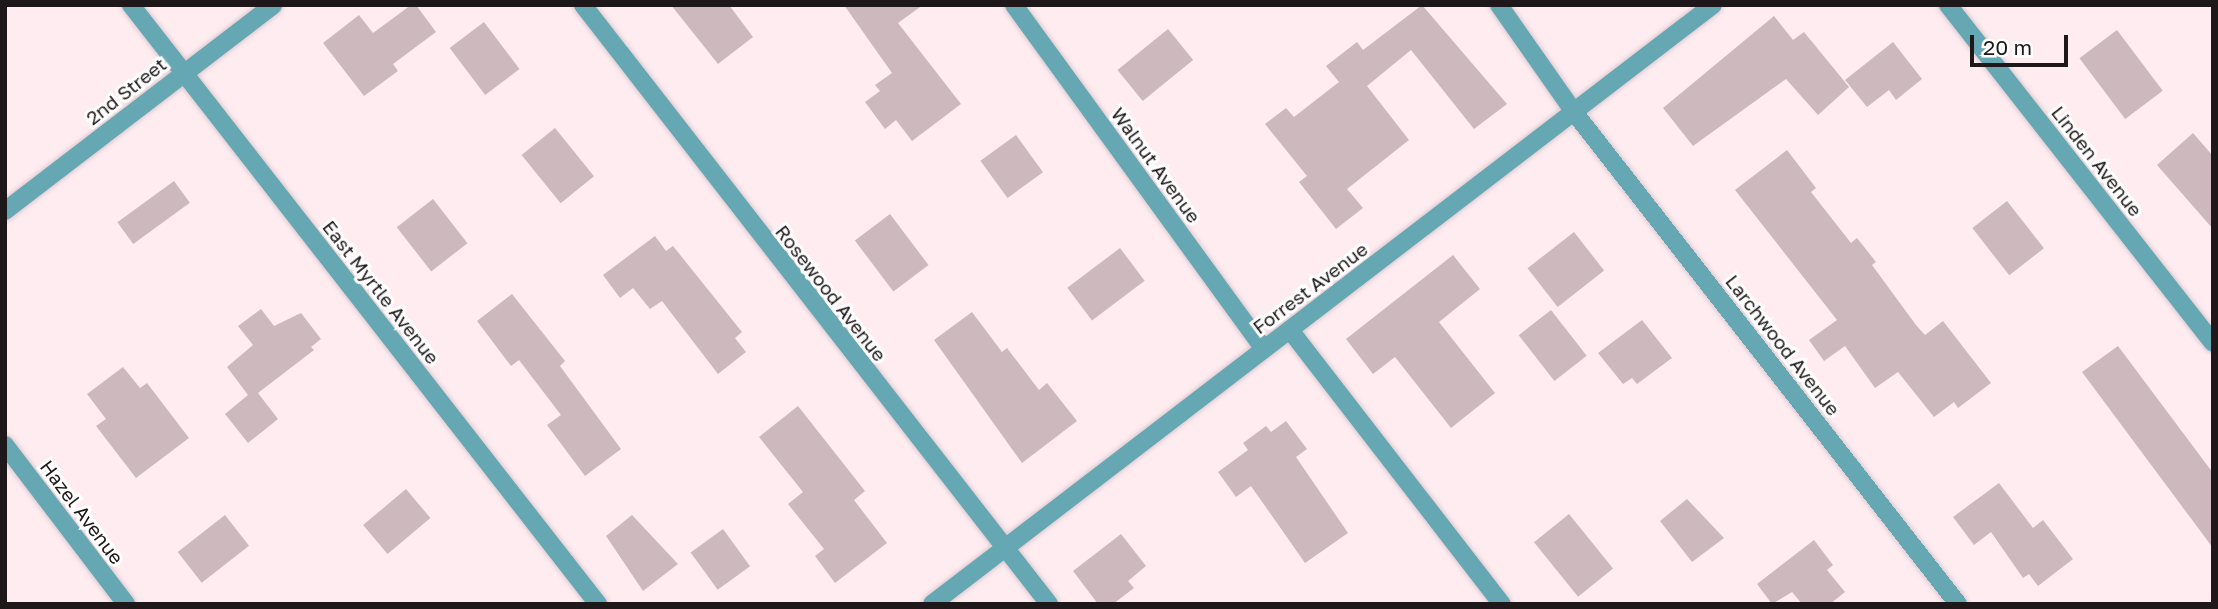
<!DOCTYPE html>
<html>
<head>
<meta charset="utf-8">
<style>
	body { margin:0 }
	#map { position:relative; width:2218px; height:609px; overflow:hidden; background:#feecf1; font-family:"Golos Text",sans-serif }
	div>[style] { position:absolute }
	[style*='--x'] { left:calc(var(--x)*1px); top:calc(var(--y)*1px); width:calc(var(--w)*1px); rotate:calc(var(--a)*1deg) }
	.building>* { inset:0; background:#cdb8bd; transform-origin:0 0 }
	.roads { filter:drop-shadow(0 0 2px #dacacf) drop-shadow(0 0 2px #dacacf) }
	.minor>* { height:18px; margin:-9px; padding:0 9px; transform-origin:9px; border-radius:9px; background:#65a7b2 }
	span { translate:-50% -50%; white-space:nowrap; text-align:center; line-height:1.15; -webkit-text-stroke:6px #fff; paint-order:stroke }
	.street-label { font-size:19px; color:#1f181a }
	.frame { position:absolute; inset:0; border:7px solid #1f181a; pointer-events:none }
	.scale { position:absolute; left:1970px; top:35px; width:98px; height:32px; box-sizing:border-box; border:4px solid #1f181a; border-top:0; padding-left:9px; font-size:21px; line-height:24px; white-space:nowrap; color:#1f181a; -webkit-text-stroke:5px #fff; paint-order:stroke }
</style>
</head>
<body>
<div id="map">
	<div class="building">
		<div style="clip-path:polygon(411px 5px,416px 5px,436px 32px,393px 64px,398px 71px,364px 96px,323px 43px,359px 15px,373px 33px)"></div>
		<div style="clip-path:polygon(671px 5px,729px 5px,753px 37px,718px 64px)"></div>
		<div style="clip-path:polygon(844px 5px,923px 5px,898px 23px,961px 104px,912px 141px,896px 120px,885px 129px,865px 102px,880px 91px,875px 85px,892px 73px)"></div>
		<div style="clip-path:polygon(1422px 5px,1507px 104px,1474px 129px,1411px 50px,1367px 86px,1409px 140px,1347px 189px,1363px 208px,1336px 229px,1299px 182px,1307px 176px,1265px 124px,1286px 108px,1294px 117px,1339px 82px,1326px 66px,1357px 42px,1363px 50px)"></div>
		<div style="clip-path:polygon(1774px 16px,1793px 40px,1804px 32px,1849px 87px,1818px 115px,1786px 79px,1693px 146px,1663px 108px)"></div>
		<div style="left:484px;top:22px;width:59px;height:43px;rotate:53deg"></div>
		<div style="left:1168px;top:29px;width:40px;height:65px;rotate:51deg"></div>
		<div style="left:2117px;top:30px;width:76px;height:47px;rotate:53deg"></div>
		<div style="clip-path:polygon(1893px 42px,1922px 79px,1896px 100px,1889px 90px,1867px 107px,1845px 80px)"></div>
		<div style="left:555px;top:128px;width:62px;height:43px;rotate:51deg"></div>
		<div style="clip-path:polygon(2193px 133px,2213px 156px,2213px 229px,2157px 165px)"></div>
		<div style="left:1016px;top:135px;width:46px;height:44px;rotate:54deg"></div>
		<div style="clip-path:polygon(1787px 150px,1816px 188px,1811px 192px,1851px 243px,1857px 238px,1876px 262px,1872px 265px,1916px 325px,1925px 335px,1943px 321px,1991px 383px,1958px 408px,1954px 402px,1934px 417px,1898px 372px,1875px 388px,1845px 346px,1824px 361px,1809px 340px,1837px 320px,1735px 190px)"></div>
		<div style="left:174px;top:181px;width:27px;height:70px;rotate:54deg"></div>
		<div style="left:433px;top:199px;width:56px;height:46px;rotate:52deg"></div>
		<div style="left:2007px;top:201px;width:60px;height:44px;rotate:52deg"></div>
		<div style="left:890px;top:214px;width:64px;height:44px;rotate:53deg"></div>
		<div style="left:1574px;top:232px;width:49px;height:59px;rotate:52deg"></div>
		<div style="clip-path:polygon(655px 236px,666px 251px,673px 246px,742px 332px,735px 338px,746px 352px,718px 374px,662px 301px,650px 309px,633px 288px,620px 298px,603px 275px)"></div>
		<div style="left:1120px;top:248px;width:41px;height:66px;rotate:53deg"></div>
		<div style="clip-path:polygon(1453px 255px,1480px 289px,1439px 322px,1495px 393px,1451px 428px,1395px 357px,1373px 374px,1346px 339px)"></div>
		<div style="clip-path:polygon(512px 294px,565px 361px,560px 366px,621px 449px,585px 476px,547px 425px,561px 415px,519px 360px,511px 366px,477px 321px)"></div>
		<div style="clip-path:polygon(261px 309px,274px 326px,301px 313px,321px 339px,311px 347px,314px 350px,258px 393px,278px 419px,248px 443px,225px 414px,248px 395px,227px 367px,253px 345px,238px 326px)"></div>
		<div style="left:1551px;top:310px;width:58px;height:41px;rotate:52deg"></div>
		<div style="clip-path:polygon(972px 312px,1002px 352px,1007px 348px,1039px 390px,1047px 383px,1077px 421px,1022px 463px,934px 340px)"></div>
		<div style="clip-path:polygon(1642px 320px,1672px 358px,1637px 384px,1632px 378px,1623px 384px,1598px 353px)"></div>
		<div style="clip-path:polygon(2118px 346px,2213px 473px,2213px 548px,2082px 372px)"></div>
		<div style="clip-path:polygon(123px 367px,140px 388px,147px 383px,189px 438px,136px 478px,96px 426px,106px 419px,87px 394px)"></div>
		<div style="clip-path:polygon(798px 406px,865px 491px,854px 500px,887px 543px,835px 583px,815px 556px,824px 549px,788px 504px,803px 492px,759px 437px)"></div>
		<div style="clip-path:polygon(1286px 421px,1307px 449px,1296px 457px,1348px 533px,1305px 563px,1251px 486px,1236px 497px,1218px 472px,1248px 450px,1243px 443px,1266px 426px,1271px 432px)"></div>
		<div style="clip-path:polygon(1999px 483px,2033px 528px,2043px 520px,2073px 559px,2038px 586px,2029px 574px,2023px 578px,1991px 532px,1974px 545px,1953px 517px)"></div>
		<div style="left:406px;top:489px;width:38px;height:56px;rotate:50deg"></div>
		<div style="clip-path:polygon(1687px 499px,1724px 538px,1692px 562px,1660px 521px)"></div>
		<div style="left:1569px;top:514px;width:70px;height:45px;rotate:51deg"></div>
		<div style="left:225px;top:515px;width:39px;height:60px;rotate:52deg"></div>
		<div style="clip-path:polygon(632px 515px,678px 564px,643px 591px,606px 536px)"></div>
		<div style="left:723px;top:529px;width:46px;height:40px;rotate:54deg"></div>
		<div style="clip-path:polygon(1121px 534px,1146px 566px,1128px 581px,1134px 588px,1113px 604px,1098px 604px,1073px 571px)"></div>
		<div style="clip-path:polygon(1814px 540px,1833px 565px,1827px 570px,1845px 592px,1830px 604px,1802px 604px,1792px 592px,1772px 604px,1757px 584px)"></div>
	</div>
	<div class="roads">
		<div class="minor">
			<div style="--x:131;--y:5;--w:760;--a:52.06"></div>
			<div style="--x:583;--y:5;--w:759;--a:52.12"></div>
			<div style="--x:1014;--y:5;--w:425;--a:54"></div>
			<div style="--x:1499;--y:5;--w:131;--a:55"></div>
			<div style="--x:1574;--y:112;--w:624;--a:52.03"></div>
			<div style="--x:1948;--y:5;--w:429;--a:51.9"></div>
			<div style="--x:5;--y:211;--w:338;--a:-37.5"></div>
			<div style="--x:1290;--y:330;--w:346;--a:52.3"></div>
			<div style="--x:5;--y:445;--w:200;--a:52.7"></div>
			<div style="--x:932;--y:604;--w:984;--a:-37.49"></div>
		</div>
	</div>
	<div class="street-label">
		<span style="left:126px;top:91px;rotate:-38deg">2nd Street</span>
		<span style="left:2097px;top:161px;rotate:52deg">Linden Avenue</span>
		<span style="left:1156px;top:165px;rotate:54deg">Walnut Avenue</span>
		<span style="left:1310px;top:288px;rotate:-37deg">Forrest Avenue</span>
		<span style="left:381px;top:292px;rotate:52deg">East Myrtle Avenue</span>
		<span style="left:831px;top:293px;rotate:52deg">Rosewood Avenue</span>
		<span style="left:1783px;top:345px;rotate:52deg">Larchwood Avenue</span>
		<span style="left:82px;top:512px;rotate:53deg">Hazel Avenue</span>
	</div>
	<div class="frame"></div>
	<div class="scale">20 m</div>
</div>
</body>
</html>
